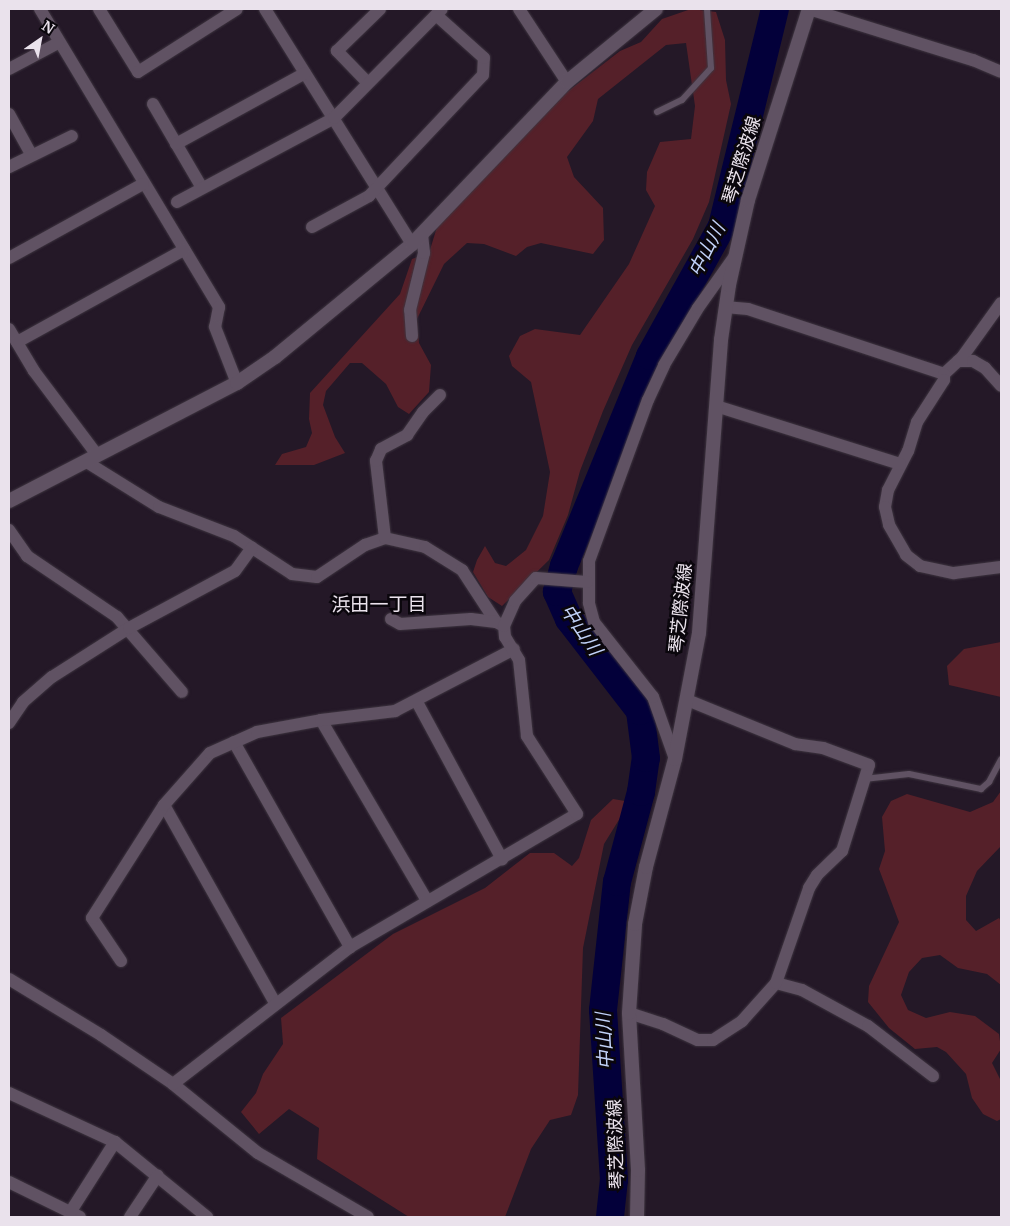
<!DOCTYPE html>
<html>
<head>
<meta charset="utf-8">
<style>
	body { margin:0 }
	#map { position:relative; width:1010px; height:1226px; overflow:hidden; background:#241827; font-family:Merriweather,"Noto Sans JP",serif }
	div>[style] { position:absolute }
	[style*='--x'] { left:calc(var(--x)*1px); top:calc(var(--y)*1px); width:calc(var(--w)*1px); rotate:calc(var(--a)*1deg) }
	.green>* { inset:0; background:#552029 }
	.river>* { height:28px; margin:-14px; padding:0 14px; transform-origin:14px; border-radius:14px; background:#03003a }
	.roads { filter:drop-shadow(0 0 1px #3e3540) drop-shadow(0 0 1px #3e3540) }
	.service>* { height:6px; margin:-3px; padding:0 3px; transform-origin:3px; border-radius:3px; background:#605263 }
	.minor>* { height:12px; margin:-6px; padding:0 6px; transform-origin:6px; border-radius:6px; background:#605263 }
	.tertiary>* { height:14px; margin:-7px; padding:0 7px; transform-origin:7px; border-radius:7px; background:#605263 }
	.secondary>* { height:14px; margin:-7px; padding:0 7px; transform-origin:7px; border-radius:7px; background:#605263 }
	span { translate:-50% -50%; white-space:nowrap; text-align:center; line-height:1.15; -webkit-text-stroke:5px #0a060c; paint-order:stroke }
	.street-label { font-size:18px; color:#eae2ec }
	.water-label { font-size:19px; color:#c2d2f9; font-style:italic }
	.neighbourhood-label { font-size:19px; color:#eae2ec }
	.frame { position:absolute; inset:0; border:10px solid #eae2ec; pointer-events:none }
	.north { position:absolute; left:15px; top:15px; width:50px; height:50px; -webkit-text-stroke:4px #0a060c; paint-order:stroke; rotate:33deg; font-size:14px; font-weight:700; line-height:20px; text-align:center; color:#eae2ec }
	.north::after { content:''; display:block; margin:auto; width:18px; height:22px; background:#eae2ec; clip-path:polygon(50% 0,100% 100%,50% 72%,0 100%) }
</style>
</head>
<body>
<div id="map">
	<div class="green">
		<div style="clip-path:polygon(691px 9px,716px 12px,725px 40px,726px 80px,731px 104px,709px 202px,693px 239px,632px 345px,603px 411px,580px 471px,568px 515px,549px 560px,502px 606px,488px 597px,473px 572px,477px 560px,485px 546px,495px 563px,506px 566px,526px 550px,543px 516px,550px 472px,531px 382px,512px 366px,509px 356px,520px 336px,535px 329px,580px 335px,629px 264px,655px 206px,646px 190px,647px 172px,660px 142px,691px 139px,695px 106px,686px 43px,666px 45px,598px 99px,593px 121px,567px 157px,574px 177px,603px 208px,604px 240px,593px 254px,541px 243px,527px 247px,516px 256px,484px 244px,467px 243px,444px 264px,417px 319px,419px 343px,431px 365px,429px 392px,409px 414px,398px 407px,386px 384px,362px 363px,350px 363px,326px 391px,323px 405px,335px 437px,345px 453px,314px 465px,275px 465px,282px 454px,306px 447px,312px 433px,309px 419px,310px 393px,400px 294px,412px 259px,429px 253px,437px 227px,567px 92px,620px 51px,641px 42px,662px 19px)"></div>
		<div style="clip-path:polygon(1001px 642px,1001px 697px,949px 685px,947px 666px,964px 649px)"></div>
		<div style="clip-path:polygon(1001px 791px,1001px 846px,977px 871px,966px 896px,966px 920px,976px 931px,999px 918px,1001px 921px,1001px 985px,987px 974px,958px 968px,940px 955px,922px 958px,909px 972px,901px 995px,908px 1010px,926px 1018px,950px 1012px,975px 1016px,999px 1034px,1001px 1049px,992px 1063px,1001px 1081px,1001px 1119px,997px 1121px,983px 1114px,972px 1098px,966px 1074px,946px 1052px,937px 1047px,915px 1049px,889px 1028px,868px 1002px,869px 986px,899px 922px,879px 869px,885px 851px,882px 817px,891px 801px,907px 794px,970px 812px,993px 802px)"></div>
		<div style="clip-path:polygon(613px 799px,625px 801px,625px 810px,604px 844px,583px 948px,578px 1095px,571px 1115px,550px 1120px,531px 1149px,505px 1217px,409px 1217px,317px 1159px,319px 1128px,289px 1109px,259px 1134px,241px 1112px,256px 1093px,263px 1074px,283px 1044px,281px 1018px,393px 934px,485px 888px,530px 853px,554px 853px,572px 866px,579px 858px,591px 820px)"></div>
	</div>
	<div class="river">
		<div style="--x:610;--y:1217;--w:37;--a:-84"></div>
		<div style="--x:614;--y:1180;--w:170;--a:-93.7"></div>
		<div style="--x:603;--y:1010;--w:129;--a:-83.8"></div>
		<div style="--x:617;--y:882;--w:93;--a:-75.1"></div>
		<div style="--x:641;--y:792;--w:34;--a:-82"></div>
		<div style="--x:646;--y:758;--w:47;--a:-97.3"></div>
		<div style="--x:640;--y:711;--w:116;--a:-127.7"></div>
		<div style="--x:569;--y:619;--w:30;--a:-114"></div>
		<div style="--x:557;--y:592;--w:27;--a:-75"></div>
		<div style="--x:564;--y:566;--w:227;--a:-67.7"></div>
		<div style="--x:650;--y:356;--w:149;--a:-61"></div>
		<div style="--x:722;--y:226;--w:223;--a:-76.3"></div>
	</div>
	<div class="roads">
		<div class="service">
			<div style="--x:657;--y:112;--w:28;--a:-26"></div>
			<div style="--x:682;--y:100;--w:43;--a:-47.8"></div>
			<div style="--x:711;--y:68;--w:59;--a:-93.9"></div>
			<div style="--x:864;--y:779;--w:45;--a:-6.3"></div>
			<div style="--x:909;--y:774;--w:74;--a:11.8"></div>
			<div style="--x:981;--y:789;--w:11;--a:-41"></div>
			<div style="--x:989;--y:782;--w:26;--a:-62"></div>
		</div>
		<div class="minor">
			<div style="--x:40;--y:9;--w:348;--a:59"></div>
			<div style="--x:219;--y:307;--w:20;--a:101"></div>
			<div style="--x:215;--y:327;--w:60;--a:68.6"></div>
			<div style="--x:99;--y:9;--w:74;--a:58.2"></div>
			<div style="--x:138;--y:72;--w:117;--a:-32.5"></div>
			<div style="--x:265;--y:9;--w:277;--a:58"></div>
			<div style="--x:519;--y:9;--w:87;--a:56.7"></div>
			<div style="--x:809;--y:9;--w:172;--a:17.3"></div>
			<div style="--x:973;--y:60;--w:30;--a:23"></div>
			<div style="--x:9;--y:69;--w:55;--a:-28"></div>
			<div style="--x:368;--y:83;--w:45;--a:-134.1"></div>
			<div style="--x:337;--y:51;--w:60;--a:-44.3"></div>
			<div style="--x:153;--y:104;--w:97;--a:59.7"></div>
			<div style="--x:9;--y:114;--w:46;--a:61.2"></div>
			<div style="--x:176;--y:144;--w:147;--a:-28.8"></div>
			<div style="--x:9;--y:167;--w:70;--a:-26.2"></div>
			<div style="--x:177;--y:202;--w:178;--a:-28.1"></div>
			<div style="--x:334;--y:118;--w:153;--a:-45.3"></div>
			<div style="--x:312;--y:227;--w:65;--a:-28.5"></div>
			<div style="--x:369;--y:196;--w:166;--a:-46.7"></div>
			<div style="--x:483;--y:75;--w:17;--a:-87"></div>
			<div style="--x:484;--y:58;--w:64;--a:-138.1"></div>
			<div style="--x:9;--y:258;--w:153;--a:-28.9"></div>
			<div style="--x:725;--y:307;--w:23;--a:5"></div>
			<div style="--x:748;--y:309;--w:206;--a:18.3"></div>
			<div style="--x:944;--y:374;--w:26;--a:-43"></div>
			<div style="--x:963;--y:356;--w:65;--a:-54.4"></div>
			<div style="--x:9;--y:329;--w:49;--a:59.2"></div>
			<div style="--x:34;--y:371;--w:105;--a:53.1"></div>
			<div style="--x:412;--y:336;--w:26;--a:-94"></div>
			<div style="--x:410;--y:310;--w:59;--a:-76.2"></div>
			<div style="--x:424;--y:253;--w:19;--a:-96"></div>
			<div style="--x:17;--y:342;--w:191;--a:-28.9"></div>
			<div style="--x:958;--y:361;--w:15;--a:0"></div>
			<div style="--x:973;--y:361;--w:14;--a:30"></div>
			<div style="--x:985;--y:368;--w:24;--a:48"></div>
			<div style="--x:944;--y:374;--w:6;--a:90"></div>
			<div style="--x:944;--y:380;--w:50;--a:122.7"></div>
			<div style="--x:917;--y:422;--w:30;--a:107"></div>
			<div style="--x:908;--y:451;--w:44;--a:117.1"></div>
			<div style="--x:888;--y:490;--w:17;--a:100"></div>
			<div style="--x:885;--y:507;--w:18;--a:77"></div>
			<div style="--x:889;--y:525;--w:34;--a:60"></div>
			<div style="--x:906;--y:555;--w:18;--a:38"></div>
			<div style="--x:920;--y:566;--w:35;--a:12"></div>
			<div style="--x:954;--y:573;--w:47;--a:-7.3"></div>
			<div style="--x:716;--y:406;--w:193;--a:17.5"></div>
			<div style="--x:85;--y:461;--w:87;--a:31.9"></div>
			<div style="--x:159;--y:507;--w:80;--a:21.1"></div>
			<div style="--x:234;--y:536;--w:69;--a:33.2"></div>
			<div style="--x:292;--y:574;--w:25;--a:7"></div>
			<div style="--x:317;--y:577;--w:58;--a:-33.7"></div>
			<div style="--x:365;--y:545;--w:21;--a:-19"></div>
			<div style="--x:385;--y:538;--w:41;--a:12.7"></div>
			<div style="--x:425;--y:547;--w:44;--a:31.9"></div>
			<div style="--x:462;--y:570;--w:62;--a:56.8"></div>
			<div style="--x:496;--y:622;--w:9;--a:27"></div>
			<div style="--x:9;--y:530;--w:32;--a:55"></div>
			<div style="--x:27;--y:556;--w:109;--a:34.1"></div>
			<div style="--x:117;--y:617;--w:99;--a:49.1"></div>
			<div style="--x:385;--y:538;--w:78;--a:-96.7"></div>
			<div style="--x:376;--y:461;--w:13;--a:-67"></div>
			<div style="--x:381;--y:449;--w:30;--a:-28"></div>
			<div style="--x:407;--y:435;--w:28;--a:-55"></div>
			<div style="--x:423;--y:412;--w:24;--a:-45"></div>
			<div style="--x:391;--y:619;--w:10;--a:29"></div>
			<div style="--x:400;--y:624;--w:71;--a:-4"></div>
			<div style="--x:471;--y:619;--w:25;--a:7"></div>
			<div style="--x:417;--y:702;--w:179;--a:61.6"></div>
			<div style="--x:321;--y:720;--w:210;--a:59.6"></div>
			<div style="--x:9;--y:723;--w:25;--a:-56"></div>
			<div style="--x:23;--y:702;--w:38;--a:-41"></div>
			<div style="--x:52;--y:677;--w:91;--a:-32.5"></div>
			<div style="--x:129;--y:628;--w:120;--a:-28.3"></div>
			<div style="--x:235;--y:571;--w:29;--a:-54"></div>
			<div style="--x:234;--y:742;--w:236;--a:60.5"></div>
			<div style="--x:675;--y:759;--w:66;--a:-109.5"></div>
			<div style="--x:653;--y:697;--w:95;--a:-128.2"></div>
			<div style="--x:594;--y:622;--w:20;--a:-105"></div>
			<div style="--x:589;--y:603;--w:42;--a:-90"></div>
			<div style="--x:589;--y:561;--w:171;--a:-69.9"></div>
			<div style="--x:648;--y:400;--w:38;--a:-65"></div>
			<div style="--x:664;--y:365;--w:66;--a:-59.2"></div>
			<div style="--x:698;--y:308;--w:64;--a:-54.6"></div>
			<div style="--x:164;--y:805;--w:227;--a:60.7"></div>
			<div style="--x:121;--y:961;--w:52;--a:-124"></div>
			<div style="--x:92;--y:918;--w:134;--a:-57.5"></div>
			<div style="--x:164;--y:805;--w:69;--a:-48.5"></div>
			<div style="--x:210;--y:753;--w:51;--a:-24.1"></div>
			<div style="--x:257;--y:732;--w:65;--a:-10.6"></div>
			<div style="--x:321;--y:720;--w:75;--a:-6.9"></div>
			<div style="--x:395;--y:711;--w:134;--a:-27.5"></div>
			<div style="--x:9;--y:979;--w:108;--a:31.3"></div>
			<div style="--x:101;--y:1035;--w:87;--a:34.2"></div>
			<div style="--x:173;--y:1084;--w:109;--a:39.1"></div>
			<div style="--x:258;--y:1153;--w:127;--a:30.2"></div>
			<div style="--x:776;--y:983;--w:27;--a:15"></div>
			<div style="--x:802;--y:990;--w:75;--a:28.6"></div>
			<div style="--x:868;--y:1026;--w:82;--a:37.6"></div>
			<div style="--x:629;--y:1013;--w:36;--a:18"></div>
			<div style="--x:663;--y:1024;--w:38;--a:25"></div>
			<div style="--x:698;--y:1040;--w:15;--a:0"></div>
			<div style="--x:713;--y:1040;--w:35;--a:-33"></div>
			<div style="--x:742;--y:1021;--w:51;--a:-48.2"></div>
			<div style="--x:776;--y:983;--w:101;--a:-70.8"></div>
			<div style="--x:809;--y:888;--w:15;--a:-58"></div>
			<div style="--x:817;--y:875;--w:35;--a:-44"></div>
			<div style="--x:842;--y:851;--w:90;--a:-72.6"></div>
			<div style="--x:869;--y:765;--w:49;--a:-159.7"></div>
			<div style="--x:823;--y:748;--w:28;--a:-172"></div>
			<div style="--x:795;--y:744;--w:117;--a:-157.8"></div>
			<div style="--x:173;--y:1084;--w:224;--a:-37.7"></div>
			<div style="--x:350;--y:947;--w:263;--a:-30.4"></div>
			<div style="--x:577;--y:814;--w:93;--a:-122.7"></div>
			<div style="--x:527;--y:736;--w:76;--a:-96"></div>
			<div style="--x:519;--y:660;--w:27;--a:-121"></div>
			<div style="--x:505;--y:637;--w:11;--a:-95"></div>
			<div style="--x:504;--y:626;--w:27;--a:-66"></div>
			<div style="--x:515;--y:601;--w:31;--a:-48"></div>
			<div style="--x:536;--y:578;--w:51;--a:4.5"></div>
			<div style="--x:9;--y:1093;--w:117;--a:24.8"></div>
			<div style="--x:115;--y:1142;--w:119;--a:39.2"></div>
			<div style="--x:9;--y:1182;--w:79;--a:26.2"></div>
			<div style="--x:71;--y:1211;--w:82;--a:-57.5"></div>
			<div style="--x:130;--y:1217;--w:50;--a:-56.3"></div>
		</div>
		<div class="tertiary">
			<div style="--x:9;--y:501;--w:257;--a:-27.4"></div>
			<div style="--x:237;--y:383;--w:46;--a:-34.4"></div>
			<div style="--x:275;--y:357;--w:178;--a:-39.5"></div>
			<div style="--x:412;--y:244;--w:224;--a:-46.3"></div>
			<div style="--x:567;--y:82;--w:115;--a:-39.4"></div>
		</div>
		<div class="secondary">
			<div style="--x:637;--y:1217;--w:47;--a:-88.8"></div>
			<div style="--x:638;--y:1170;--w:157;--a:-93.3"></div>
			<div style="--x:629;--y:1013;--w:89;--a:-86.1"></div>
			<div style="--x:635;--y:924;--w:58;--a:-79.1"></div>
			<div style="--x:646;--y:867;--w:112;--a:-75"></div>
			<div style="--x:675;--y:759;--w:128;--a:-79.2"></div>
			<div style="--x:699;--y:633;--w:294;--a:-85.7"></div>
			<div style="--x:721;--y:340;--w:56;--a:-81.7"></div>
			<div style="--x:729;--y:285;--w:87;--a:-77.4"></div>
			<div style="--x:748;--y:200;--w:201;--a:-72.3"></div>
		</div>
	</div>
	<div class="street-label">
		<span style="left:742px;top:160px;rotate:-73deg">琴芝際波線</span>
		<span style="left:681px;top:608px;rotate:-84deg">琴芝際波線</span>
		<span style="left:616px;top:1144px;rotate:-92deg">琴芝際波線</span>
	</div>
	<div class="water-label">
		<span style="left:707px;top:250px;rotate:-63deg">中山川</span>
		<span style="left:581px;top:630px;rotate:56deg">中山川</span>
		<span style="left:605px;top:1041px;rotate:-93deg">中山川</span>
	</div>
	<div class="neighbourhood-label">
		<span style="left:379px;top:605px">浜田一丁目</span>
	</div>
	<div class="frame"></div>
	<div class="north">N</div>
</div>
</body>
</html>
